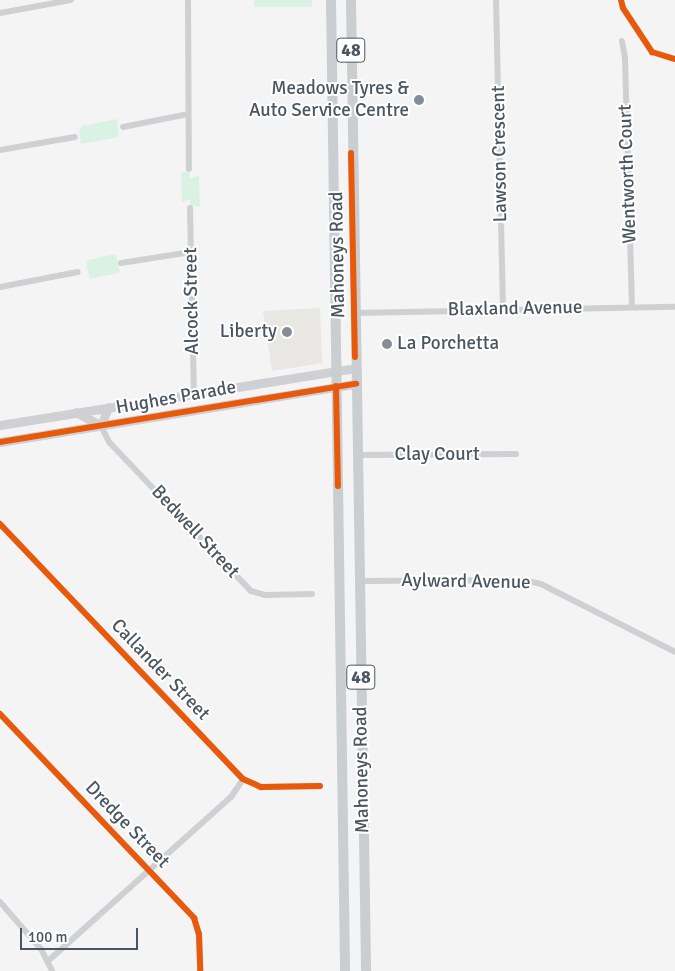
<!DOCTYPE html>
<html>
<head>
<meta charset="utf-8">
<style>
	body { margin:0 }
	#map { position:relative; width:675px; height:971px; overflow:hidden; background:#f4f4f4; font-family:Signika,sans-serif }
	div>[style] { position:absolute }
	[style*='--x'] { left:calc(var(--x)*1px); top:calc(var(--y)*1px); width:calc(var(--w)*1px); rotate:calc(var(--a)*1deg) }
	.commercial>* { inset:0; background:#e8e7e3 }
	.green>* { inset:0; background:#d9f2e3; transform-origin:0 0 }
	.street>* { height:6px; margin:-3px; padding:0 3px; transform-origin:3px; border-radius:3px; background:#ced0d2 }
	.secondary>* { height:9px; margin:-4.5px; padding:0 4.5px; transform-origin:4.5px; border-radius:4.5px; background:#ced0d4 }
	.primary>* { height:10px; margin:-5px; padding:0 5px; transform-origin:5px; border-radius:5px; background:#caced1 }
	.cycleway>* { height:6px; margin:-3px; padding:0 3px; transform-origin:3px; border-radius:3px; background:#e8590c }
	.dots>* { width:14px; height:14px; translate:-50% -50%; box-sizing:border-box; border:2px solid #fff; border-radius:50% }
	span { translate:-50% -50%; white-space:nowrap; text-align:center; line-height:1.15; -webkit-text-stroke:4px #fff; paint-order:stroke }
	.shield-label span { padding:1px 4px; background:#fff; border:1px solid; border-radius:4px; -webkit-text-stroke-width:0 }
	.shield-label { font-size:18px; color:#4a5661; font-weight:700 }
	.poi-label { font-size:19px; color:#4a5661 }
	.right { translate:-100% -50%; text-align:right }
	.left { translate:0 -50%; text-align:left }
	.street-label { font-size:19px; color:#4a5661 }
	.scale { position:absolute; left:20px; top:928px; width:118px; height:22px; box-sizing:border-box; border:2px solid #4a5661; border-top:0; padding-left:6px; font-size:15px; line-height:18px; white-space:nowrap; color:#4a5661; -webkit-text-stroke:4px #fff; paint-order:stroke }
</style>
</head>
<body>
<div id="map">
	<div class="commercial">
		<div style="clip-path:polygon(320px 308px,322px 363px,272px 371px,263px 311px)"></div>
	</div>
	<div class="green">
		<div style="left:254px;top:0;width:58px;height:7px"></div>
		<div style="clip-path:polygon(117px 119px,119px 137px,81px 144px,79px 131px,82px 126px)"></div>
		<div style="clip-path:polygon(189px 171px,190px 179px,199px 175px,200px 207px,190px 205px,190px 199px,182px 202px,181px 173px)"></div>
		<div style="left:116px;top:254px;width:19px;height:31px;rotate:78deg"></div>
	</div>
	<div class="street">
		<div style="--x:188;--y:0;--w:169;--a:89.7"></div>
		<div style="--x:496;--y:0;--w:308;--a:88.7"></div>
		<div style="--x:0;--y:13;--w:72;--a:-10.4"></div>
		<div style="--x:622;--y:41;--w:17;--a:80"></div>
		<div style="--x:625;--y:58;--w:249;--a:88.4"></div>
		<div style="--x:123;--y:127;--w:66;--a:-11.3"></div>
		<div style="--x:0;--y:150;--w:76;--a:-9.8"></div>
		<div style="--x:190;--y:208;--w:185;--a:88.8"></div>
		<div style="--x:121;--y:263;--w:71;--a:-8.9"></div>
		<div style="--x:0;--y:287;--w:79;--a:-10.9"></div>
		<div style="--x:355;--y:313;--w:320;--a:-1.1"></div>
		<div style="--x:101;--y:426;--w:18;--a:63"></div>
		<div style="--x:109;--y:442;--w:206;--a:46.4"></div>
		<div style="--x:251;--y:591;--w:15;--a:16"></div>
		<div style="--x:265;--y:595;--w:47;--a:-1.2"></div>
		<div style="--x:358;--y:455;--w:158;--a:-0.4"></div>
		<div style="--x:0;--y:524;--w:352;--a:46.4"></div>
		<div style="--x:243;--y:779;--w:20;--a:24"></div>
		<div style="--x:261;--y:787;--w:59;--a:-1"></div>
		<div style="--x:360;--y:581;--w:164;--a:-0.3"></div>
		<div style="--x:524;--y:580;--w:17;--a:13"></div>
		<div style="--x:541;--y:584;--w:150;--a:26.9"></div>
		<div style="--x:0;--y:714;--w:282;--a:46.4"></div>
		<div style="--x:194;--y:918;--w:17;--a:73"></div>
		<div style="--x:199;--y:934;--w:37;--a:88"></div>
		<div style="--x:0;--y:902;--w:62;--a:48.9"></div>
		<div style="--x:41;--y:949;--w:25;--a:63"></div>
		<div style="--x:48;--y:961;--w:246;--a:-41.9"></div>
		<div style="--x:231;--y:797;--w:22;--a:-56"></div>
	</div>
	<div class="secondary">
		<div style="--x:76;--y:412;--w:29;--a:29"></div>
		<div style="--x:101;--y:426;--w:20;--a:-70"></div>
		<div style="--x:0;--y:425;--w:361;--a:-9.1"></div>
		<div style="--x:0;--y:442;--w:361;--a:-9.3"></div>
	</div>
	<div class="primary">
		<div style="--x:331;--y:0;--w:971;--a:89.17"></div>
		<div style="--x:351;--y:0;--w:971;--a:89.11"></div>
	</div>
	<div class="cycleway">
		<div style="--x:621;--y:0;--w:8;--a:76"></div>
		<div style="--x:623;--y:8;--w:53;--a:56.6"></div>
		<div style="--x:652;--y:52;--w:24;--a:17"></div>
		<div style="--x:351;--y:153;--w:204;--a:88.9"></div>
		<div style="--x:336;--y:386;--w:100;--a:88.9"></div>
		<div style="--x:0;--y:442;--w:361;--a:-9.3"></div>
		<div style="--x:0;--y:524;--w:352;--a:46.4"></div>
		<div style="--x:243;--y:779;--w:20;--a:24"></div>
		<div style="--x:261;--y:787;--w:59;--a:-1"></div>
		<div style="--x:0;--y:714;--w:282;--a:46.4"></div>
		<div style="--x:194;--y:918;--w:17;--a:73"></div>
		<div style="--x:199;--y:934;--w:37;--a:88"></div>
	</div>
	<div class="dots">
		<div style="left:419px;top:100px;background:#868d94"></div>
		<div style="left:287px;top:332px;background:#868d94"></div>
		<div style="left:387px;top:344px;background:#868d94"></div>
	</div>
	<div class="shield-label">
		<span style="left:351px;top:50px">48</span>
		<span style="left:361px;top:677px">48</span>
	</div>
	<div class="poi-label">
		<span class="right" style="left:409px;top:100px">Meadows Tyres &amp;<br>Auto Service Centre</span>
		<span class="right" style="left:277px;top:332px">Liberty</span>
		<span class="left" style="left:397px;top:344px">La Porchetta</span>
	</div>
	<div class="street-label">
		<span style="left:500px;top:154px;rotate:-91deg">Lawson Crescent</span>
		<span style="left:628px;top:174px;rotate:-92deg">Wentworth Court</span>
		<span style="left:338px;top:255px;rotate:-91deg">Mahoneys Road</span>
		<span style="left:192px;top:301px;rotate:-91deg">Alcock Street</span>
		<span style="left:515px;top:309px;rotate:-1deg">Blaxland Avenue</span>
		<span style="left:176px;top:398px;rotate:-10deg">Hughes Parade</span>
		<span style="left:437px;top:455px">Clay Court</span>
		<span style="left:195px;top:532px;rotate:47deg">Bedwell Street</span>
		<span style="left:466px;top:582px;rotate:1deg">Aylward Avenue</span>
		<span style="left:160px;top:670px;rotate:46deg">Callander Street</span>
		<span style="left:362px;top:770px;rotate:-91deg">Mahoneys Road</span>
		<span style="left:127px;top:825px;rotate:46deg">Dredge Street</span>
	</div>
	<div class="scale">100 m</div>
</div>
</body>
</html>
